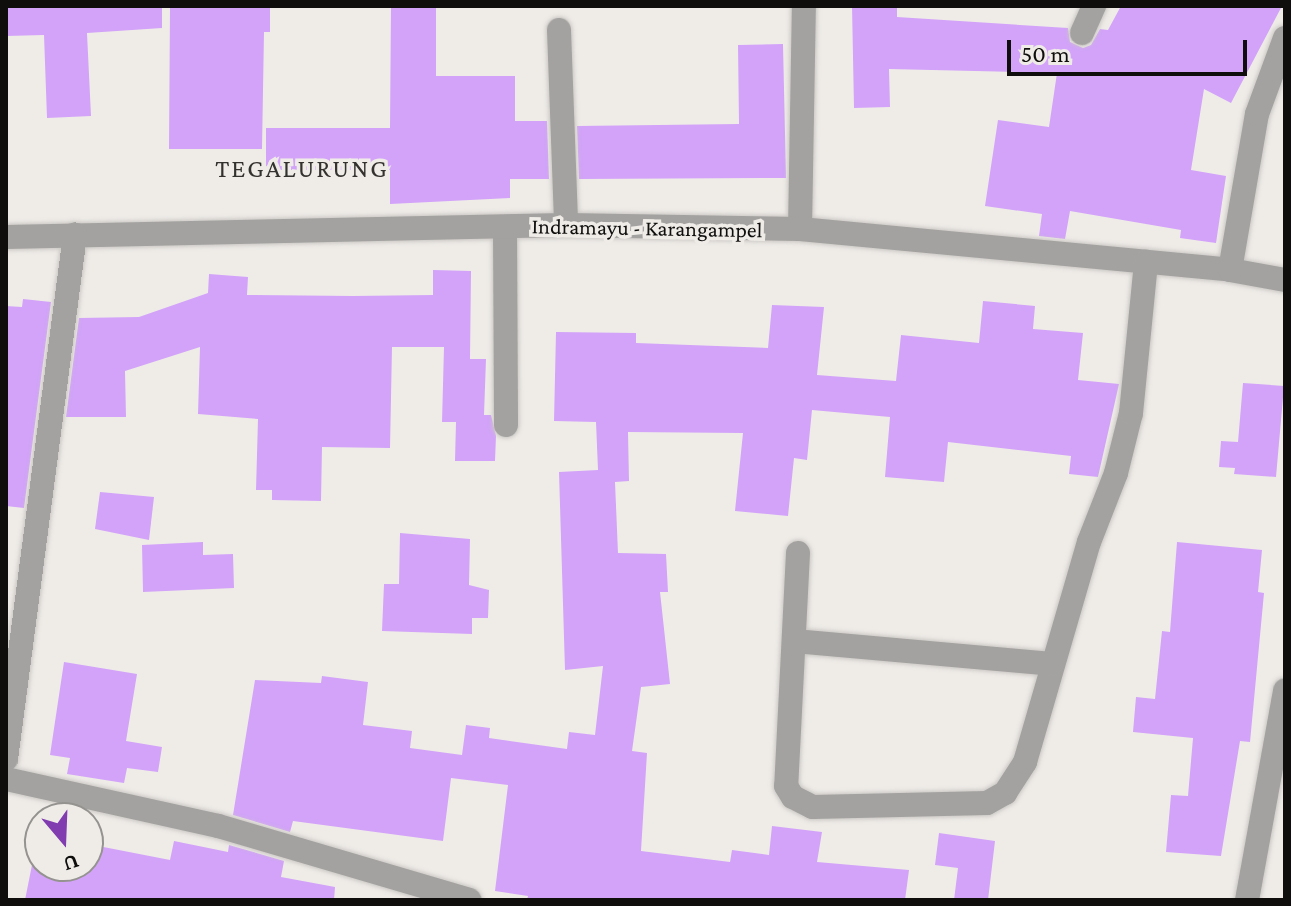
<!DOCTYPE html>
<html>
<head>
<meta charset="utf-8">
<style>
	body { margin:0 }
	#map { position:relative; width:1291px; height:906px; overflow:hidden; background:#efece8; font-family:"Crimson Pro",serif }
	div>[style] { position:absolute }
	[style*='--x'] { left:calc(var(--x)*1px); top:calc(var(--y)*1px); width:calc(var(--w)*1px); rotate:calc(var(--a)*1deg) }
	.building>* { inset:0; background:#d2a3f9 }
	.roads { filter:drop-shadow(0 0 2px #cbc8c5) drop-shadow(0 0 2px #cbc8c5) }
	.minor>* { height:24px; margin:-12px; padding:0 12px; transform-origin:12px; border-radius:12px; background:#a3a2a0 }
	span { translate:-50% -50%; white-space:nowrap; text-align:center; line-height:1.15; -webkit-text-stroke:7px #efece8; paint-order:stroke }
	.street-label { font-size:22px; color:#0f0e0c }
	.quarter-label { font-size:26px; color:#34322f; letter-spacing:2px }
	.frame { position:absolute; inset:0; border:8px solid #0f0e0c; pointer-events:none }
	.north { position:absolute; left:24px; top:802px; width:80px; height:80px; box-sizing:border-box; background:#efece8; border:2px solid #959390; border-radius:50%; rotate:161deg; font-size:22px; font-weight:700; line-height:32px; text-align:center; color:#0f0e0c }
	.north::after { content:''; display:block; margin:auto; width:28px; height:36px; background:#813cb0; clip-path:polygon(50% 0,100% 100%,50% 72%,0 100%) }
	.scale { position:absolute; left:1007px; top:40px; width:240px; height:36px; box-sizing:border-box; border:4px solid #0f0e0c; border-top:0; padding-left:10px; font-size:24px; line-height:28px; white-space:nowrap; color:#0f0e0c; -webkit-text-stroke:6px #efece8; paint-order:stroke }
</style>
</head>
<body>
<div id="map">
	<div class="building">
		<div style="clip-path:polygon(6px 6px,162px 6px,162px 28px,87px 33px,91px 116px,47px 118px,44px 35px,6px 36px)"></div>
		<div style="clip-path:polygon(170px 6px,270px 6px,270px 32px,264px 32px,262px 149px,169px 149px)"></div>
		<div style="clip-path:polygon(391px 6px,436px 6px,436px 76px,515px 76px,515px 121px,547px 121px,549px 179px,510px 179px,510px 198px,390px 204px,390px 170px,266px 170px,266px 128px,390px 128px)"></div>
		<div style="clip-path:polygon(852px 6px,897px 6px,897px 17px,1068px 28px,1070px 42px,1083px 48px,1091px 45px,1100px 29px,1108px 30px,1121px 6px,1282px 6px,1231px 103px,1204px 89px,1191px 170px,1226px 176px,1216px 243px,1180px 238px,1181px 230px,1070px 211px,1065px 239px,1039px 236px,1042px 214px,985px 206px,998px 120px,1049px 127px,1057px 73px,889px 69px,890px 107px,854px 108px)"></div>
		<div style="clip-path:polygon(783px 44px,786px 178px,579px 179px,577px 126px,739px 124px,738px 45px)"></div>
		<div style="clip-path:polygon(433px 270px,471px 271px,470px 359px,486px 359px,484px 415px,491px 415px,496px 436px,495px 461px,455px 461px,456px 422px,442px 422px,444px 347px,392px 347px,390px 448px,322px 447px,321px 501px,272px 500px,272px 490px,256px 490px,258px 419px,198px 414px,200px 347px,125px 371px,126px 417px,66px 417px,79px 318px,139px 317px,208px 293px,209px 274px,248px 277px,247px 295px,353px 296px,433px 295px)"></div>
		<div style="clip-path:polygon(23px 299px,51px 302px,24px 508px,6px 506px,6px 306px,22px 307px)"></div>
		<div style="clip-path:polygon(983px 301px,1035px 306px,1033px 329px,1083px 333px,1078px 380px,1119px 384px,1098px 477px,1069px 474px,1071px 456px,948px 442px,944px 482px,885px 477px,890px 417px,812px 410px,807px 460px,794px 458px,788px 516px,735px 511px,743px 433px,628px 432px,629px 481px,615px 482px,618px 553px,666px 554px,668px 592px,660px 592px,670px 684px,641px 687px,632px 751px,647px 753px,641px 851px,730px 862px,732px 850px,769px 855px,772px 826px,822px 832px,817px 862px,909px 870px,905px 900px,527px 900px,528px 896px,495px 891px,508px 785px,451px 778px,443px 841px,293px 821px,290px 832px,233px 815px,255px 680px,321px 683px,322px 676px,368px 682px,363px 725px,412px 731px,410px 748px,462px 755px,466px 725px,490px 728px,489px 738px,567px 749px,569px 732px,595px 735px,603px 666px,565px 670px,559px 472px,598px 470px,596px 422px,554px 421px,556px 332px,636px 333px,636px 343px,768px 348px,772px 305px,824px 307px,817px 375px,896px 381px,901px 335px,979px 343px)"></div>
		<div style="clip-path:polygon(1243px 383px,1284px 386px,1276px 477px,1234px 474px,1235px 468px,1219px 467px,1221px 441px,1238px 442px)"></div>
		<div style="clip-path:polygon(100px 492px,154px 497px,149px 540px,95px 529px)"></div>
		<div style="clip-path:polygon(400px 533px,470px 539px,469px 585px,489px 590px,488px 618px,472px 618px,472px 634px,382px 631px,384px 584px,399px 584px)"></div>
		<div style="clip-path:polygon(203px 542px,203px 555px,233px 554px,234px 588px,143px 592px,142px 545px)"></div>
		<div style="clip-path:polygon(1177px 542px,1262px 550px,1258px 592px,1264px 593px,1250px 742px,1240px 741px,1221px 856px,1166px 852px,1171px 795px,1188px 796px,1193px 738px,1133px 732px,1136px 697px,1155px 699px,1162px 631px,1170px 632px)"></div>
		<div style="clip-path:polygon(64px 662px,137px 674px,126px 741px,162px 747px,158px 772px,127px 768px,124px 783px,67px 774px,70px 758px,50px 755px)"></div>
		<div style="clip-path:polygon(939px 833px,995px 841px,988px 900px,954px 900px,958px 868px,935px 865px)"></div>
		<div style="clip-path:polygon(38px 835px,40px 866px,88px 866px,88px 844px,170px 860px,174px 841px,228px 852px,229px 845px,284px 861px,281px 877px,335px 887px,334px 900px,25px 900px)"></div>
	</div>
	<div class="roads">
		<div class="minor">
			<div style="--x:559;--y:30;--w:195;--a:87.9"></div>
			<div style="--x:1082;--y:33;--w:30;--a:-66"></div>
			<div style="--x:505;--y:227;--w:198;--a:89.7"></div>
			<div style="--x:800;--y:229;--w:223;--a:-89"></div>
			<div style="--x:6;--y:237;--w:560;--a:-1.23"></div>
			<div style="--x:566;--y:225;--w:234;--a:1"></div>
			<div style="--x:800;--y:229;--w:432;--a:5.4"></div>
			<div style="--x:1230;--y:270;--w:56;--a:10.3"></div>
			<div style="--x:1230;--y:270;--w:158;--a:-80.2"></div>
			<div style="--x:1257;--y:114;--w:81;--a:-69.8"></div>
			<div style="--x:798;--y:553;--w:233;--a:92.9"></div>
			<div style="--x:786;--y:786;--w:13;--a:58"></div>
			<div style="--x:793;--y:797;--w:22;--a:27"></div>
			<div style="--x:813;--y:807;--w:174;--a:-1.3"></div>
			<div style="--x:987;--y:803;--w:21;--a:-29"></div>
			<div style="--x:1005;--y:793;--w:37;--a:-57"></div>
			<div style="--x:1025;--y:762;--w:229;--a:-73.8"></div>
			<div style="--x:1089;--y:542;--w:74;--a:-68.6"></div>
			<div style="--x:1116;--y:473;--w:62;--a:-76"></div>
			<div style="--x:1131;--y:413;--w:152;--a:-84.3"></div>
			<div style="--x:795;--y:641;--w:257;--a:5.1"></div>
			<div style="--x:6;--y:759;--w:529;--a:-82.5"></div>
			<div style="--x:6;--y:779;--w:217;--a:12.5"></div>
			<div style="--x:218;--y:826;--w:262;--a:16.4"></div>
			<div style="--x:1247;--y:900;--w:213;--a:-79.7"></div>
		</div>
	</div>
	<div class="street-label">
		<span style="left:647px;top:228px;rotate:1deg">Indramayu - Karangampel</span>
	</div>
	<div class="quarter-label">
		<span style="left:302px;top:169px">TEGALURUNG</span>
	</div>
	<div class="frame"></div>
	<div class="north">U</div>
	<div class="scale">50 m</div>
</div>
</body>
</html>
